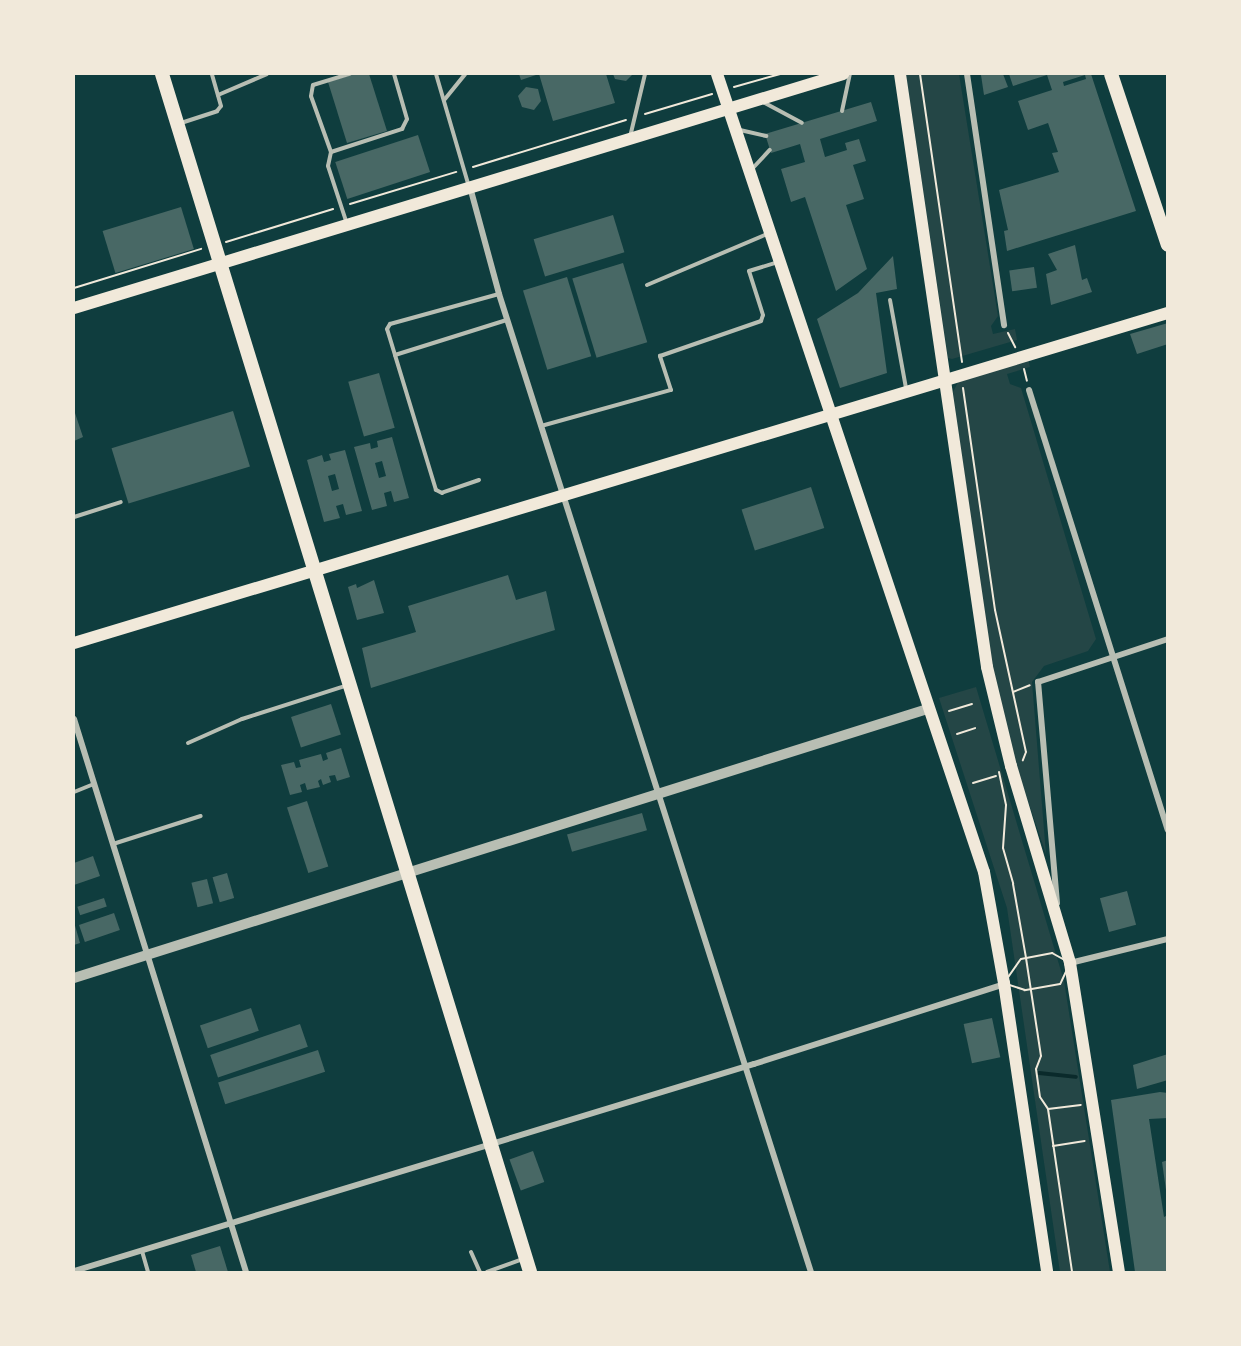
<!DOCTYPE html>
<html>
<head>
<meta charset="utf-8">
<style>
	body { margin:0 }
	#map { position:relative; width:1241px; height:1346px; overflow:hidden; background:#0f3d3e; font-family:Lora,serif }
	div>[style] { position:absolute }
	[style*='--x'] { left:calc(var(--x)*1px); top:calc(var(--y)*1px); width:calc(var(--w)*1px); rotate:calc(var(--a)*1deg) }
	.green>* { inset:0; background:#244646 }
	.stream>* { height:4px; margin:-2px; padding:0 2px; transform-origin:2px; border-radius:2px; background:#0a2a2b }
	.building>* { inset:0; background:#486865; transform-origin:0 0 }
	.path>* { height:2px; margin:-1px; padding:0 1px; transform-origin:1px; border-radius:1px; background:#f1e9da }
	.service>* { height:4px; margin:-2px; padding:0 2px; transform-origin:2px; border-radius:2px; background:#b8beb3 }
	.minor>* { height:6px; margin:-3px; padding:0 3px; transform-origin:3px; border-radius:3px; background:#b8beb3 }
	.tertiary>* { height:10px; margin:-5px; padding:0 5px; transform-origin:5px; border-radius:5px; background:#b8beb3 }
	.secondary>* { height:12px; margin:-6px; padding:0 6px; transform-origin:6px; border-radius:6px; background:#f1e9da }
	.primary>* { height:14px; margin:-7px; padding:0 7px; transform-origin:7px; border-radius:7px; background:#f1e9da }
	span { translate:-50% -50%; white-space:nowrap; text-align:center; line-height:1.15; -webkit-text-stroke:4.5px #f1e9da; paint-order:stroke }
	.frame { position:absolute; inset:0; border:75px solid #f1e9da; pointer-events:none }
</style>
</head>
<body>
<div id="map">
	<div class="green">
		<div style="clip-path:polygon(906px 74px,959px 74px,998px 316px,991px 326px,993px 334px,1015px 329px,1017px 340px,952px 359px,948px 358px)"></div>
		<div style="clip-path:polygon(1028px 358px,1030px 367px,1007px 374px,1010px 384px,1021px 388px,1096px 639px,1088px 651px,1044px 666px,1032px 682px,1046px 854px,1013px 757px,991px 665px,953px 392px,959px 380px)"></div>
		<div style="clip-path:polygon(976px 687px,1064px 981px,1110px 1272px,1060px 1272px,1007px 908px,939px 698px)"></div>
	</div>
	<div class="stream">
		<div style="--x:1039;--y:1073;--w:37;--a:6"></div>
	</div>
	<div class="building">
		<div style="clip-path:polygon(355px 74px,369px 74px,387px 131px,347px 143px,328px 82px)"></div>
		<div style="clip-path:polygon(519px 74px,606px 74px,615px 103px,553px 121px,539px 74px,521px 80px)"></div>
		<div style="clip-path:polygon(613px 74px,633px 74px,626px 81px,615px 79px)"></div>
		<div style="clip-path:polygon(1003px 74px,1008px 87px,984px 95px,981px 75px)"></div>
		<div style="clip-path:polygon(evenodd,1009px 74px,1091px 74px,1136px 211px,1007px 251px,1004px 231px,1008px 230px,999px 190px,1059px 172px,1052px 153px,1058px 152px,1048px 123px,1028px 130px,1018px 101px,1052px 90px,1047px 75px,1013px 86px,1009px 74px,1085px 75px,1086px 79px,1064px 86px,1063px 82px,1085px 75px)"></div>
		<div style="clip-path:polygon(526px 87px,538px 89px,541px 101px,534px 110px,522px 107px,518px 96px)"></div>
		<div style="clip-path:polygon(871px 102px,877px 121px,820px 139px,825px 157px,847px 150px,845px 143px,859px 139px,866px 161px,853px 165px,864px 199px,846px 205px,867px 269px,836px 291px,805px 197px,791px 202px,781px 169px,805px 162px,800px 144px,771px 153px,765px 134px)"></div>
		<div style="left:418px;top:135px;width:39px;height:87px;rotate:72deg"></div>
		<div style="left:181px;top:207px;width:44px;height:82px;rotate:73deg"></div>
		<div style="left:613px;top:215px;width:39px;height:83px;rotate:73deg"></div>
		<div style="clip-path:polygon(1075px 245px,1082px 280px,1087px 278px,1092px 292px,1051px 305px,1046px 274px,1057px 270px,1048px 254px)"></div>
		<div style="clip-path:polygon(893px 256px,897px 289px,876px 293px,887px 373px,840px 388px,817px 319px,858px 293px)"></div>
		<div style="left:623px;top:263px;width:83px;height:53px;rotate:73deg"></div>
		<div style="left:1034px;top:267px;width:21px;height:25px;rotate:82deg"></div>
		<div style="left:567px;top:277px;width:83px;height:46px;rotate:73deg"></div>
		<div style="clip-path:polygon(1168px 323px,1168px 344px,1137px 354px,1130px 334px)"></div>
		<div style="left:379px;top:373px;width:57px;height:32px;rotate:74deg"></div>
		<div style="clip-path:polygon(74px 410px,83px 437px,74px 441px)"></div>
		<div style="left:233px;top:411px;width:58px;height:127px;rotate:73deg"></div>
		<div style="clip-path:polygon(evenodd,392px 437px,409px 498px,394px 502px,391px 491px,384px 493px,387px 506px,372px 510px,354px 447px,370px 443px,371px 449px,378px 447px,377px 441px,392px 437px,382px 461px,386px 476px,379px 478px,375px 463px,382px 461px)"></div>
		<div style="clip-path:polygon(evenodd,345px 450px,362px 511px,346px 515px,343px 504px,336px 506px,340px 518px,324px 522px,307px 460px,322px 455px,324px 462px,331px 460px,329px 454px,345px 450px,335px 474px,339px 489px,332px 491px,328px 476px,335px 474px)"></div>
		<div style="left:811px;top:487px;width:43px;height:73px;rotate:72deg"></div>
		<div style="clip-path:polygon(508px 575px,516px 600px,546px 591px,555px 630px,371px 688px,362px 648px,416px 632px,408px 606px)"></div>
		<div style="clip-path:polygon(374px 580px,384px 613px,357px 620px,348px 587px,356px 584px,357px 588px)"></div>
		<div style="left:331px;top:704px;width:32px;height:42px;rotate:72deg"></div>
		<div style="clip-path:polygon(341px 748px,350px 777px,337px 781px,335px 775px,329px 776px,331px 782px,323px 785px,321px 779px,318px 781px,320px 787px,307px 790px,305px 783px,300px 785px,302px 792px,290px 795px,281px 765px,294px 762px,296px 768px,301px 767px,299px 760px,321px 754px,323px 761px,328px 759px,326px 753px)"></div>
		<div style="left:307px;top:801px;width:69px;height:21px;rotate:72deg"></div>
		<div style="left:642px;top:813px;width:18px;height:78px;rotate:74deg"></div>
		<div style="clip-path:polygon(93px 856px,100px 876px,74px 885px,74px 863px)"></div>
		<div style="left:227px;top:873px;width:26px;height:15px;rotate:74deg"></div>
		<div style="left:207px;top:879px;width:25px;height:16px;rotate:76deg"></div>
		<div style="left:1127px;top:891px;width:35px;height:28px;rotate:75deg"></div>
		<div style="left:104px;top:898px;width:9px;height:28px;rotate:72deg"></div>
		<div style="left:114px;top:913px;width:18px;height:37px;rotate:71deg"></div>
		<div style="clip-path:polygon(74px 922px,80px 943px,74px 945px)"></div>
		<div style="left:251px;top:1008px;width:24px;height:54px;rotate:71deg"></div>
		<div style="left:992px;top:1018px;width:40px;height:29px;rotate:78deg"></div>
		<div style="left:300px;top:1024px;width:24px;height:95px;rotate:71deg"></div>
		<div style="left:318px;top:1050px;width:23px;height:105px;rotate:72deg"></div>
		<div style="clip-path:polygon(1168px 1054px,1168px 1080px,1137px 1089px,1133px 1065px)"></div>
		<div style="clip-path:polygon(1160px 1092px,1168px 1093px,1168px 1118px,1149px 1119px,1164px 1217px,1168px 1215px,1168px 1272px,1135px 1272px,1111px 1100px)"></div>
		<div style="left:533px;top:1151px;width:33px;height:25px;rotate:70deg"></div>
		<div style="clip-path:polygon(1168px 1160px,1168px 1190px,1166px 1190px,1162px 1162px)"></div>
		<div style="clip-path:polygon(220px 1246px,228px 1272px,196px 1272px,191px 1255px)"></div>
	</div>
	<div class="path">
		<div style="--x:920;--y:74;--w:291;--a:81.7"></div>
		<div style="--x:734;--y:87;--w:48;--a:-15.8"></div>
		<div style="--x:645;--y:114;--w:70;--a:-16.6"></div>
		<div style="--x:473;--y:167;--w:160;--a:-17.1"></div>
		<div style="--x:350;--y:204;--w:111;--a:-16.8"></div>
		<div style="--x:226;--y:242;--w:112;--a:-17.1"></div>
		<div style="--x:74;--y:288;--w:133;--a:-17.1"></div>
		<div style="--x:1008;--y:333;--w:16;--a:63"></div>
		<div style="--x:1024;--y:369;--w:12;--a:76"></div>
		<div style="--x:963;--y:388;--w:224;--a:81.8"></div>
		<div style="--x:995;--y:610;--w:145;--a:77.7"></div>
		<div style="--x:1026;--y:752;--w:9;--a:111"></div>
		<div style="--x:1013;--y:692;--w:18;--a:-22"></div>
		<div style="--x:949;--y:711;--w:24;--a:-17"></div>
		<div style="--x:957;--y:734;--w:19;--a:-18"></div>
		<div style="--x:999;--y:772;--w:34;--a:78"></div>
		<div style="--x:1006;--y:805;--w:43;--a:94"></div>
		<div style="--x:1003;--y:848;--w:37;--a:74"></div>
		<div style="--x:1013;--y:884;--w:75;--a:80"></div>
		<div style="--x:1026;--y:958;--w:99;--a:81.3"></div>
		<div style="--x:1041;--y:1056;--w:14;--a:111"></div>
		<div style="--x:1036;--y:1069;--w:28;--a:82"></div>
		<div style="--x:1040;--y:1097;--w:14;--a:56"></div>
		<div style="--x:1048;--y:1109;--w:165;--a:81.6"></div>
		<div style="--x:973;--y:783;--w:24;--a:-17"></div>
		<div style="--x:1052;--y:953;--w:21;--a:29"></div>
		<div style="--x:1070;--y:963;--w:23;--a:115"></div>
		<div style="--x:1060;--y:984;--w:36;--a:170"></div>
		<div style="--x:1025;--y:990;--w:22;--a:-162"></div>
		<div style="--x:1004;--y:983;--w:29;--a:-55"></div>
		<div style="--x:1021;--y:959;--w:32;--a:-11"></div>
		<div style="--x:1048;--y:1109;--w:33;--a:-7"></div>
		<div style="--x:1053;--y:1146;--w:32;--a:-9"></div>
	</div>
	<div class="service">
		<div style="--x:436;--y:74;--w:118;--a:73.7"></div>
		<div style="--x:218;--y:95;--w:53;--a:-23.2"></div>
		<div style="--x:445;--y:99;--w:32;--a:-51"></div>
		<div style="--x:763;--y:102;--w:44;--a:28.3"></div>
		<div style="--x:842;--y:111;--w:38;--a:-78"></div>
		<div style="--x:181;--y:123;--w:38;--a:-18"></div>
		<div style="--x:217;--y:111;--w:6;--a:-51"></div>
		<div style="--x:221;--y:106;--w:33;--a:-106"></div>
		<div style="--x:740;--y:130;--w:27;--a:13"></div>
		<div style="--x:630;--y:137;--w:65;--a:-76.6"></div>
		<div style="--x:331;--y:152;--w:75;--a:-17.9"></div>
		<div style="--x:402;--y:129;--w:11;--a:-63"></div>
		<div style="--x:407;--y:119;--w:47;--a:-106.1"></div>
		<div style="--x:752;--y:169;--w:26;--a:-47"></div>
		<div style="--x:347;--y:224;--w:61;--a:-108.1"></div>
		<div style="--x:328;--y:166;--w:14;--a:-78"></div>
		<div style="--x:331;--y:152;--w:59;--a:-109.7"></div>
		<div style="--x:311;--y:96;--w:11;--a:-80"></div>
		<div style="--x:313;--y:85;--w:39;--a:-17"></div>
		<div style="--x:647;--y:285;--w:130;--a:-23"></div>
		<div style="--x:890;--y:300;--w:89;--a:79.7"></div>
		<div style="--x:395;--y:355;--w:27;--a:-107"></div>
		<div style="--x:387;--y:329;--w:6;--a:-59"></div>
		<div style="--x:390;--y:324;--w:113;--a:-15.4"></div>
		<div style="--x:541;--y:426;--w:135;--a:-15.5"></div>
		<div style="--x:671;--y:390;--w:36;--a:-108"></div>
		<div style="--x:660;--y:356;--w:107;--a:-19.1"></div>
		<div style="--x:761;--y:321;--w:6;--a:-72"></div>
		<div style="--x:763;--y:315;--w:46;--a:-107.7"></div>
		<div style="--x:749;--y:271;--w:31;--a:-17"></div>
		<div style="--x:479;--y:480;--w:39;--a:161"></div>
		<div style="--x:442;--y:493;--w:7;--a:-153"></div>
		<div style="--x:436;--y:490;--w:141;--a:-106.9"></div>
		<div style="--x:395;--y:355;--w:117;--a:-17.4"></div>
		<div style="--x:74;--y:517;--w:49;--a:-17.7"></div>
		<div style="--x:188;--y:743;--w:59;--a:-24"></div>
		<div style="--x:242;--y:719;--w:111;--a:-17.8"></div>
		<div style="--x:74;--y:792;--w:22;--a:-22"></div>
		<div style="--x:113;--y:844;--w:92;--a:-17.7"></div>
		<div style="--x:142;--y:1251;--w:22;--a:74"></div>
		<div style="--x:471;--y:1252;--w:22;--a:66"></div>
		<div style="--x:487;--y:1272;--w:37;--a:-20"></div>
	</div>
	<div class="minor">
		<div style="--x:967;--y:74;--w:254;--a:81.6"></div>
		<div style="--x:470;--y:187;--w:111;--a:74.8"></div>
		<div style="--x:499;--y:294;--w:1027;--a:72.31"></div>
		<div style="--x:1029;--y:390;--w:461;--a:72.5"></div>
		<div style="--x:74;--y:719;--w:579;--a:72.72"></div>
		<div style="--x:1057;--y:903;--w:222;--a:-94.9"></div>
		<div style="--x:1038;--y:682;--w:137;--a:-18.3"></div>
		<div style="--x:1070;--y:963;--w:101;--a:-13.8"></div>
		<div style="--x:74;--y:1271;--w:711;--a:-16.93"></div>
		<div style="--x:754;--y:1064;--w:262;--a:-17.7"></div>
	</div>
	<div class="tertiary">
		<div style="--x:74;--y:978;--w:894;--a:-17.5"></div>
	</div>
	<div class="secondary">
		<div style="--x:717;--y:74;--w:841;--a:71.5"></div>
		<div style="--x:984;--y:872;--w:113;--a:79.8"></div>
		<div style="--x:1004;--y:983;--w:292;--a:81.5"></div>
		<div style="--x:900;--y:74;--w:599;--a:81.65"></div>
		<div style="--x:987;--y:667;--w:102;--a:76.4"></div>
		<div style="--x:1011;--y:766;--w:206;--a:73.3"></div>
		<div style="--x:1070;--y:963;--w:313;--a:81"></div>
		<div style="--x:74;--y:308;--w:804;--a:-16.92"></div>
		<div style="--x:74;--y:643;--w:1143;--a:-16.79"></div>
	</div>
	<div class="primary">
		<div style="--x:162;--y:74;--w:1253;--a:72.92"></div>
		<div style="--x:1111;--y:74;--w:180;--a:71.6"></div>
	</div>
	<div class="frame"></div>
</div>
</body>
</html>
